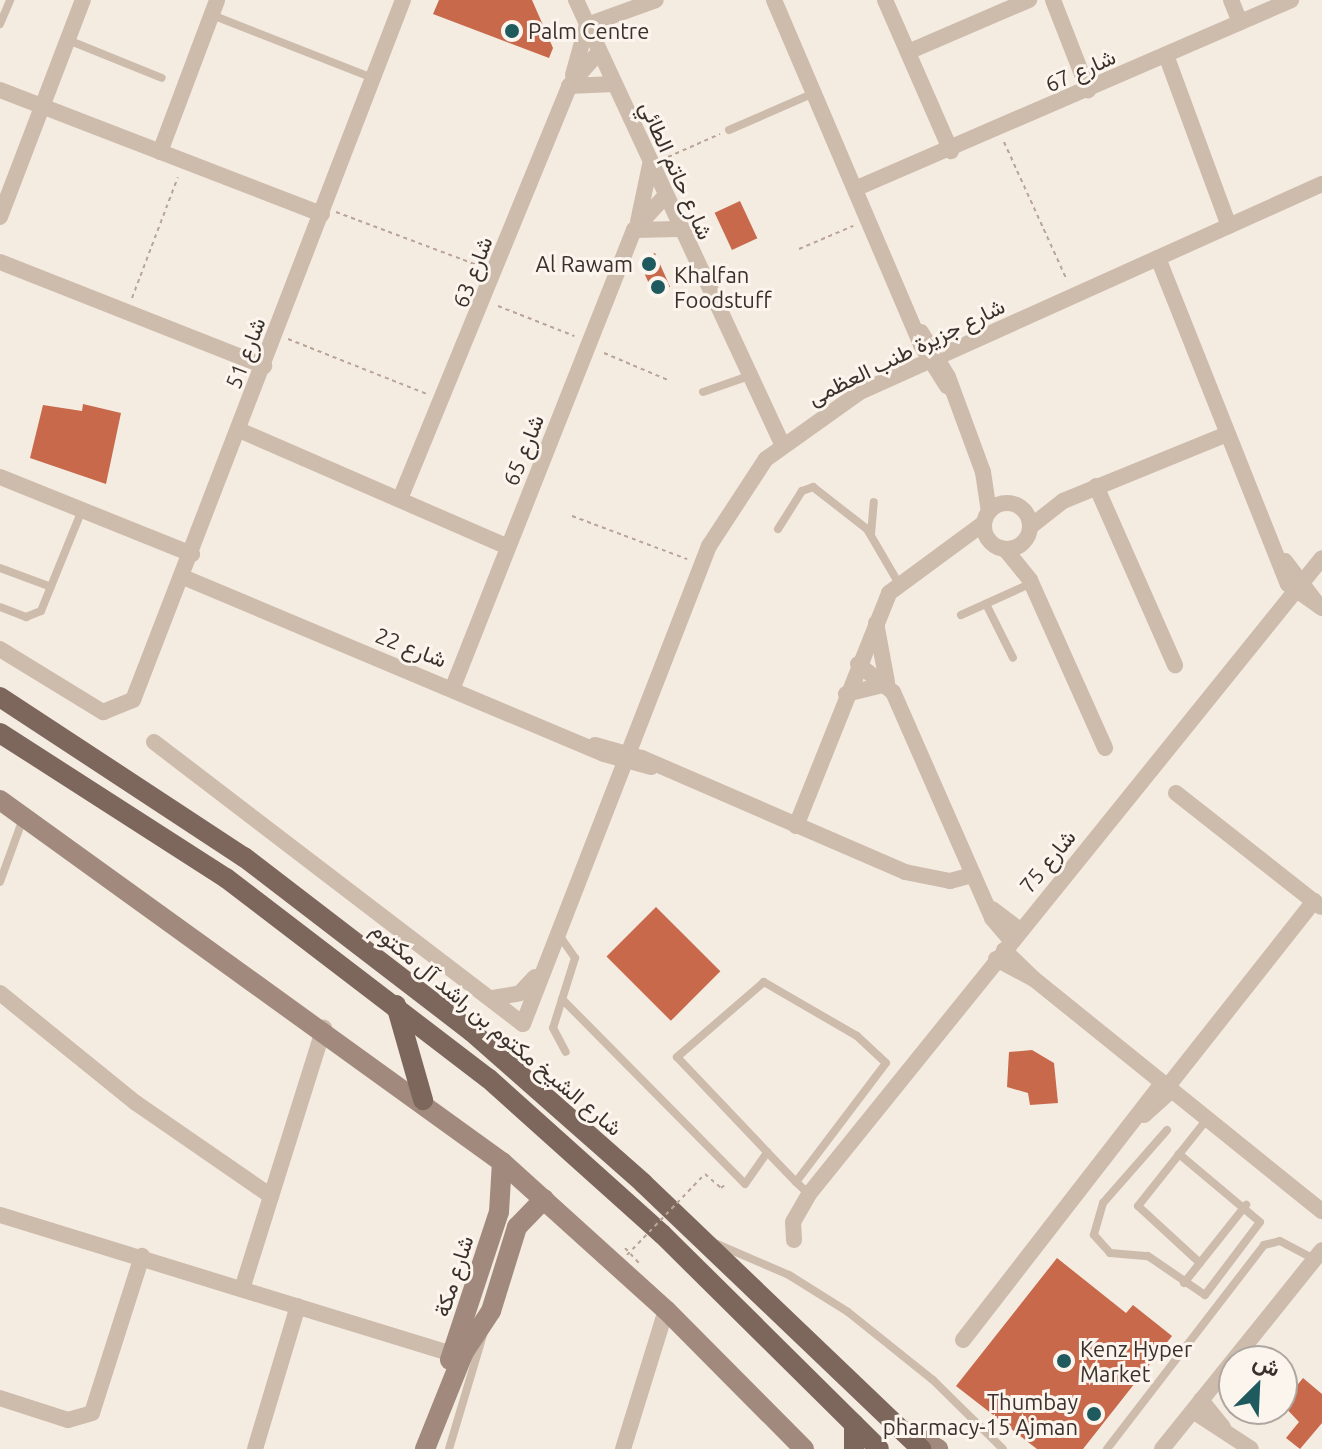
<!DOCTYPE html>
<html>
<head>
<meta charset="utf-8">
<style>
	body { margin:0 }
	#map { position:relative; width:1322px; height:1449px; overflow:hidden; background:#f4ebe1; font-family:Ubuntu,Vazirmatn,sans-serif }
	div>[style] { position:absolute }
	[style*='--x'] { left:calc(var(--x)*1px); top:calc(var(--y)*1px); width:calc(var(--w)*1px); rotate:calc(var(--a)*1deg) }
	.building>* { inset:0; background:#c8694b; transform-origin:0 0 }
	.path>* { height:2px; margin-top:-1px; transform-origin:0; background:repeating-linear-gradient(90deg,#b9a596 0 4px,transparent 0 8px) }
	.lane>* { height:8px; margin:-4px; padding:0 4px; transform-origin:4px; border-radius:4px; background:#cdbbac }
	.street>* { height:16px; margin:-8px; padding:0 8px; transform-origin:8px; border-radius:8px; background:#cdbbac }
	.street>.ring { margin:-8px; padding:0; box-sizing:content-box; background:none; border:16px solid #cdbbac; border-radius:50% }
	.secondary>* { height:20px; margin:-10px; padding:0 10px; transform-origin:10px; border-radius:10px; background:#a18a7d }
	.primary>* { height:20px; margin:-10px; padding:0 10px; transform-origin:10px; border-radius:10px; background:#7d675c }
	.path-bridge>* { height:2px; margin-top:-1px; transform-origin:0; background:repeating-linear-gradient(90deg,#b9a596 0 4px,transparent 0 8px) }
	.dots>* { width:22px; height:22px; translate:-50% -50%; box-sizing:border-box; border:4px solid #fbf5ee; border-radius:50% }
	span { translate:-50% -50%; white-space:nowrap; text-align:center; line-height:1.15; -webkit-text-stroke:6px #fbf5ee; paint-order:stroke }
	.poi-label { font-size:22px; color:#3b302b }
	.left { translate:0 -50%; text-align:left }
	.right { translate:-100% -50%; text-align:right }
	.street-label { font-size:22px; color:#3b302b }
	.north { position:absolute; left:1218px; top:1345px; width:80px; height:80px; box-sizing:border-box; background:#fbf5ee; border:2px solid #aea6a0; border-radius:50%; rotate:24deg; font-size:22px; font-weight:700; line-height:32px; text-align:center; color:#3b302b }
	.north::after { content:''; display:block; margin:auto; width:28px; height:36px; background:#1f5a5e; clip-path:polygon(50% 0,100% 100%,50% 72%,0 100%) }
</style>
</head>
<body>
<div id="map">
	<div class="building">
		<div style="clip-path:polygon(439px 0,532px 0,553px 48px,549px 58px,433px 14px)"></div>
		<div style="left:740px;top:201px;width:41px;height:28px;rotate:65deg"></div>
		<div style="left:655px;top:253px;width:37px;height:18px;rotate:66deg"></div>
		<div style="clip-path:polygon(83px 404px,121px 413px,106px 484px,30px 458px,43px 405px,82px 411px)"></div>
		<div style="left:656px;top:907px;width:91px;height:70px;rotate:45deg"></div>
		<div style="clip-path:polygon(1032px 1050px,1054px 1063px,1058px 1103px,1030px 1105px,1028px 1093px,1007px 1087px,1009px 1052px)"></div>
		<div style="clip-path:polygon(1057px 1258px,1126px 1313px,1133px 1305px,1172px 1336px,1083px 1449px,1037px 1449px,956px 1386px)"></div>
		<div style="clip-path:polygon(1303px 1378px,1322px 1394px,1322px 1423px,1300px 1449px,1286px 1438px,1299px 1422px,1282px 1404px)"></div>
	</div>
	<div class="path">
		<div style="--x:1004;--y:142;--w:152;--a:65.5"></div>
		<div style="--x:668;--y:157;--w:57;--a:-23.9"></div>
		<div style="--x:336;--y:212;--w:154;--a:20.6"></div>
		<div style="--x:799;--y:249;--w:59;--a:-23.1"></div>
		<div style="--x:132;--y:298;--w:129;--a:-69.2"></div>
		<div style="--x:498;--y:306;--w:82;--a:21.5"></div>
		<div style="--x:288;--y:339;--w:149;--a:21.6"></div>
		<div style="--x:604;--y:353;--w:69;--a:22.9"></div>
		<div style="--x:572;--y:516;--w:123;--a:20.5"></div>
		<div style="--x:705;--y:1174;--w:21;--a:41"></div>
		<div style="--x:721;--y:1188;--w:6;--a:-39"></div>
		<div style="--x:625;--y:1248;--w:21;--a:47"></div>
	</div>
	<div class="lane">
		<div style="--x:212;--y:15;--w:173;--a:21.4"></div>
		<div style="--x:0;--y:24;--w:26;--a:-67"></div>
		<div style="--x:68;--y:40;--w:101;--a:22"></div>
		<div style="--x:729;--y:130;--w:93;--a:-23.5"></div>
		<div style="--x:703;--y:392;--w:46;--a:-19.2"></div>
		<div style="--x:778;--y:529;--w:45;--a:-57.7"></div>
		<div style="--x:802;--y:491;--w:12;--a:-20"></div>
		<div style="--x:813;--y:487;--w:68;--a:37.9"></div>
		<div style="--x:867;--y:529;--w:61;--a:59.7"></div>
		<div style="--x:871;--y:534;--w:32;--a:-85"></div>
		<div style="--x:0;--y:568;--w:54;--a:20.4"></div>
		<div style="--x:986;--y:604;--w:60;--a:63.4"></div>
		<div style="--x:0;--y:607;--w:28;--a:21"></div>
		<div style="--x:26;--y:617;--w:16;--a:-22"></div>
		<div style="--x:41;--y:611;--w:109;--a:-67.9"></div>
		<div style="--x:961;--y:615;--w:78;--a:-24.3"></div>
		<div style="--x:0;--y:882;--w:70;--a:-70"></div>
		<div style="--x:559;--y:935;--w:28;--a:55"></div>
		<div style="--x:575;--y:958;--w:73;--a:107.4"></div>
		<div style="--x:553;--y:1028;--w:27;--a:62"></div>
		<div style="--x:562;--y:999;--w:260;--a:45.3"></div>
		<div style="--x:745;--y:1184;--w:39;--a:-55"></div>
		<div style="--x:1167;--y:1130;--w:97;--a:131.2"></div>
		<div style="--x:1103;--y:1203;--w:33;--a:106"></div>
		<div style="--x:1094;--y:1235;--w:24;--a:48"></div>
		<div style="--x:1110;--y:1253;--w:38;--a:5"></div>
		<div style="--x:1148;--y:1256;--w:69;--a:34.4"></div>
		<div style="--x:1205;--y:1295;--w:91;--a:-53"></div>
		<div style="--x:1260;--y:1222;--w:106;--a:-140"></div>
		<div style="--x:796;--y:1182;--w:149;--a:-52.9"></div>
		<div style="--x:886;--y:1063;--w:40;--a:-137"></div>
		<div style="--x:857;--y:1036;--w:108;--a:-149.9"></div>
		<div style="--x:764;--y:982;--w:115;--a:139.2"></div>
		<div style="--x:677;--y:1057;--w:131;--a:46.5"></div>
		<div style="--x:767;--y:1152;--w:42;--a:46"></div>
		<div style="--x:796;--y:1182;--w:18;--a:43"></div>
		<div style="--x:717;--y:1244;--w:78;--a:23.3"></div>
		<div style="--x:789;--y:1275;--w:70;--a:32.1"></div>
		<div style="--x:848;--y:1312;--w:109;--a:38.7"></div>
		<div style="--x:933;--y:1380;--w:98;--a:44.6"></div>
		<div style="--x:1200;--y:1263;--w:84;--a:-137.4"></div>
		<div style="--x:1138;--y:1206;--w:112;--a:-51.5"></div>
		<div style="--x:1184;--y:1283;--w:100;--a:-51.5"></div>
		<div style="--x:449;--y:1449;--w:126;--a:-73.4"></div>
		<div style="--x:1107;--y:1449;--w:257;--a:-52.4"></div>
		<div style="--x:1264;--y:1245;--w:16;--a:-14"></div>
		<div style="--x:1280;--y:1241;--w:38;--a:28"></div>
	</div>
	<div class="street">
		<div style="--x:576;--y:0;--w:489;--a:65.1"></div>
		<div style="--x:774;--y:0;--w:375;--a:66.9"></div>
		<div style="--x:921;--y:345;--w:49;--a:57.6"></div>
		<div style="--x:885;--y:0;--w:165;--a:66.4"></div>
		<div style="--x:1053;--y:0;--w:97;--a:68.7"></div>
		<div style="--x:1231;--y:0;--w:24;--a:68"></div>
		<div style="--x:908;--y:52;--w:132;--a:-23.3"></div>
		<div style="--x:1166;--y:55;--w:182;--a:69.8"></div>
		<div style="--x:573;--y:75;--w:52;--a:-74.4"></div>
		<div style="--x:587;--y:25;--w:73;--a:-19.9"></div>
		<div style="--x:569;--y:86;--w:45;--a:-2.5"></div>
		<div style="--x:0;--y:90;--w:345;--a:21.1"></div>
		<div style="--x:160;--y:152;--w:162;--a:-69.4"></div>
		<div style="--x:857;--y:188;--w:473;--a:-23.4"></div>
		<div style="--x:0;--y:217;--w:232;--a:-69.1"></div>
		<div style="--x:638;--y:222;--w:58;--a:-78.1"></div>
		<div style="--x:634;--y:230;--w:45;--a:-1.3"></div>
		<div style="--x:1158;--y:258;--w:351;--a:68.3"></div>
		<div style="--x:1288;--y:584;--w:42;--a:35.2"></div>
		<div style="--x:0;--y:262;--w:284;--a:21.5"></div>
		<div style="--x:921;--y:332;--w:52;--a:59"></div>
		<div style="--x:948;--y:377;--w:101;--a:69.8"></div>
		<div style="--x:983;--y:472;--w:40;--a:81.5"></div>
		<div style="--x:239;--y:430;--w:293;--a:23.5"></div>
		<div style="--x:0;--y:477;--w:207;--a:21.9"></div>
		<div style="--x:1096;--y:486;--w:196;--a:66.2"></div>
		<div style="--x:400;--y:499;--w:446;--a:-67.7"></div>
		<div style="--x:569;--y:86;--w:45;--a:-48.6"></div>
		<div class="ring" style="left:984px;top:503px;width:30px;height:30px"></div>
		<div style="--x:1030;--y:527;--w:42;--a:-38.2"></div>
		<div style="--x:1063;--y:501;--w:177;--a:-22.2"></div>
		<div style="--x:1005;--y:549;--w:40;--a:51"></div>
		<div style="--x:1030;--y:580;--w:184;--a:65.9"></div>
		<div style="--x:1285;--y:561;--w:56;--a:52.9"></div>
		<div style="--x:183;--y:577;--w:457;--a:22.8"></div>
		<div style="--x:604;--y:754;--w:49;--a:15.5"></div>
		<div style="--x:876;--y:623;--w:60;--a:79.4"></div>
		<div style="--x:0;--y:649;--w:121;--a:31.5"></div>
		<div style="--x:103;--y:712;--w:32;--a:-22"></div>
		<div style="--x:133;--y:700;--w:750;--a:-68.91"></div>
		<div style="--x:858;--y:664;--w:45;--a:38.7"></div>
		<div style="--x:893;--y:692;--w:247;--a:66.3"></div>
		<div style="--x:992;--y:918;--w:30;--a:50"></div>
		<div style="--x:453;--y:687;--w:492;--a:-68.4"></div>
		<div style="--x:634;--y:230;--w:46;--a:-47.6"></div>
		<div style="--x:846;--y:694;--w:42;--a:-13.7"></div>
		<div style="--x:154;--y:742;--w:464;--a:37.4"></div>
		<div style="--x:523;--y:1024;--w:513;--a:-68.74"></div>
		<div style="--x:709;--y:546;--w:104;--a:-56.8"></div>
		<div style="--x:766;--y:459;--w:115;--a:-35.5"></div>
		<div style="--x:860;--y:392;--w:507;--a:-24.24"></div>
		<div style="--x:595;--y:745;--w:49;--a:15.5"></div>
		<div style="--x:642;--y:758;--w:287;--a:23.4"></div>
		<div style="--x:905;--y:872;--w:46;--a:11.3"></div>
		<div style="--x:950;--y:881;--w:24;--a:-15"></div>
		<div style="--x:1176;--y:793;--w:184;--a:38.2"></div>
		<div style="--x:796;--y:826;--w:251;--a:-68.2"></div>
		<div style="--x:889;--y:593;--w:118;--a:-36.4"></div>
		<div style="--x:992;--y:909;--w:35;--a:37"></div>
		<div style="--x:1004;--y:950;--w:42;--a:44"></div>
		<div style="--x:996;--y:959;--w:43;--a:27.8"></div>
		<div style="--x:1034;--y:979;--w:370;--a:38.9"></div>
		<div style="--x:0;--y:993;--w:175;--a:39"></div>
		<div style="--x:136;--y:1103;--w:164;--a:34.6"></div>
		<div style="--x:493;--y:998;--w:27;--a:-10"></div>
		<div style="--x:520;--y:993;--w:22;--a:-47"></div>
		<div style="--x:1168;--y:1086;--w:236;--a:-51.7"></div>
		<div style="--x:1144;--y:1115;--w:38;--a:-42"></div>
		<div style="--x:0;--y:1215;--w:482;--a:17.1"></div>
		<div style="--x:794;--y:1240;--w:18;--a:-93"></div>
		<div style="--x:793;--y:1222;--w:32;--a:-60"></div>
		<div style="--x:809;--y:1194;--w:817;--a:-51.11"></div>
		<div style="--x:242;--y:1289;--w:274;--a:-72.6"></div>
		<div style="--x:963;--y:1340;--w:326;--a:-52.2"></div>
		<div style="--x:0;--y:1398;--w:71;--a:17.9"></div>
		<div style="--x:68;--y:1420;--w:25;--a:-16"></div>
		<div style="--x:92;--y:1413;--w:165;--a:-72.3"></div>
		<div style="--x:1201;--y:1400;--w:35;--a:51"></div>
		<div style="--x:1193;--y:1411;--w:69;--a:33.2"></div>
		<div style="--x:255;--y:1449;--w:149;--a:-73.3"></div>
		<div style="--x:623;--y:1449;--w:145;--a:-72.8"></div>
		<div style="--x:1162;--y:1449;--w:255;--a:-51.2"></div>
	</div>
	<div class="secondary">
		<div style="--x:0;--y:800;--w:619;--a:35.8"></div>
		<div style="--x:502;--y:1162;--w:221;--a:42.1"></div>
		<div style="--x:666;--y:1310;--w:196;--a:45.2"></div>
		<div style="--x:450;--y:1360;--w:156;--a:-71.7"></div>
		<div style="--x:499;--y:1212;--w:50;--a:-86.6"></div>
		<div style="--x:907;--y:1431;--w:36;--a:30"></div>
		<div style="--x:425;--y:1449;--w:105;--a:-68.1"></div>
		<div style="--x:464;--y:1352;--w:49;--a:-56.6"></div>
		<div style="--x:491;--y:1311;--w:88;--a:-72.8"></div>
		<div style="--x:517;--y:1227;--w:39;--a:-46"></div>
	</div>
	<div class="primary">
		<div style="--x:0;--y:697;--w:292;--a:33.3"></div>
		<div style="--x:244;--y:857;--w:287;--a:37.5"></div>
		<div style="--x:472;--y:1032;--w:228;--a:41.4"></div>
		<div style="--x:643;--y:1183;--w:385;--a:43.7"></div>
		<div style="--x:0;--y:733;--w:269;--a:32.7"></div>
		<div style="--x:226;--y:878;--w:330;--a:37.4"></div>
		<div style="--x:488;--y:1078;--w:234;--a:41.9"></div>
		<div style="--x:662;--y:1234;--w:305;--a:44.7"></div>
		<div style="--x:396;--y:1005;--w:99;--a:74.1"></div>
		<div style="--x:854;--y:1449;--w:25;--a:-90"></div>
	</div>
	<div class="path-bridge">
		<div style="--x:627;--y:1255;--w:112;--a:-46.1"></div>
	</div>
	<div class="dots">
		<div style="left:512px;top:31px;background:#1f5a5e"></div>
		<div style="left:649px;top:264px;background:#1f5a5e"></div>
		<div style="left:658px;top:287px;background:#1f5a5e"></div>
		<div style="left:1064px;top:1361px;background:#1f5a5e"></div>
		<div style="left:1094px;top:1414px;background:#1f5a5e"></div>
	</div>
	<div class="poi-label">
		<span class="left" style="left:528px;top:31px">Palm Centre</span>
		<span class="right" style="left:633px;top:264px">Al Rawam</span>
		<span class="left" style="left:674px;top:287px">Khalfan<br>Foodstuff</span>
		<span class="left" style="left:1080px;top:1361px">Kenz Hyper<br>Market</span>
		<span class="right" style="left:1078px;top:1414px">Thumbay<br>pharmacy-15 Ajman</span>
	</div>
	<div class="street-label">
		<span style="left:1080px;top:70px;rotate:-24deg">شارع 67</span>
		<span style="left:677px;top:170px;rotate:66deg">شارع حاتم الطائي</span>
		<span style="left:472px;top:272px;rotate:-69deg">شارع 63</span>
		<span style="left:906px;top:351px;rotate:-26deg">شارع جزيرة طنب العظمى</span>
		<span style="left:245px;top:353px;rotate:-69deg">شارع 51</span>
		<span style="left:523px;top:450px;rotate:-68deg">شارع 65</span>
		<span style="left:411px;top:647px;rotate:21deg">شارع 22</span>
		<span style="left:1047px;top:861px;rotate:-51deg">شارع 75</span>
		<span style="left:497px;top:1028px;rotate:40deg">شارع الشيخ مكتوم بن راشد آل مكتوم</span>
		<span style="left:453px;top:1276px;rotate:-72deg">شارع مكة</span>
	</div>
	<div class="north">ش</div>
</div>
</body>
</html>
